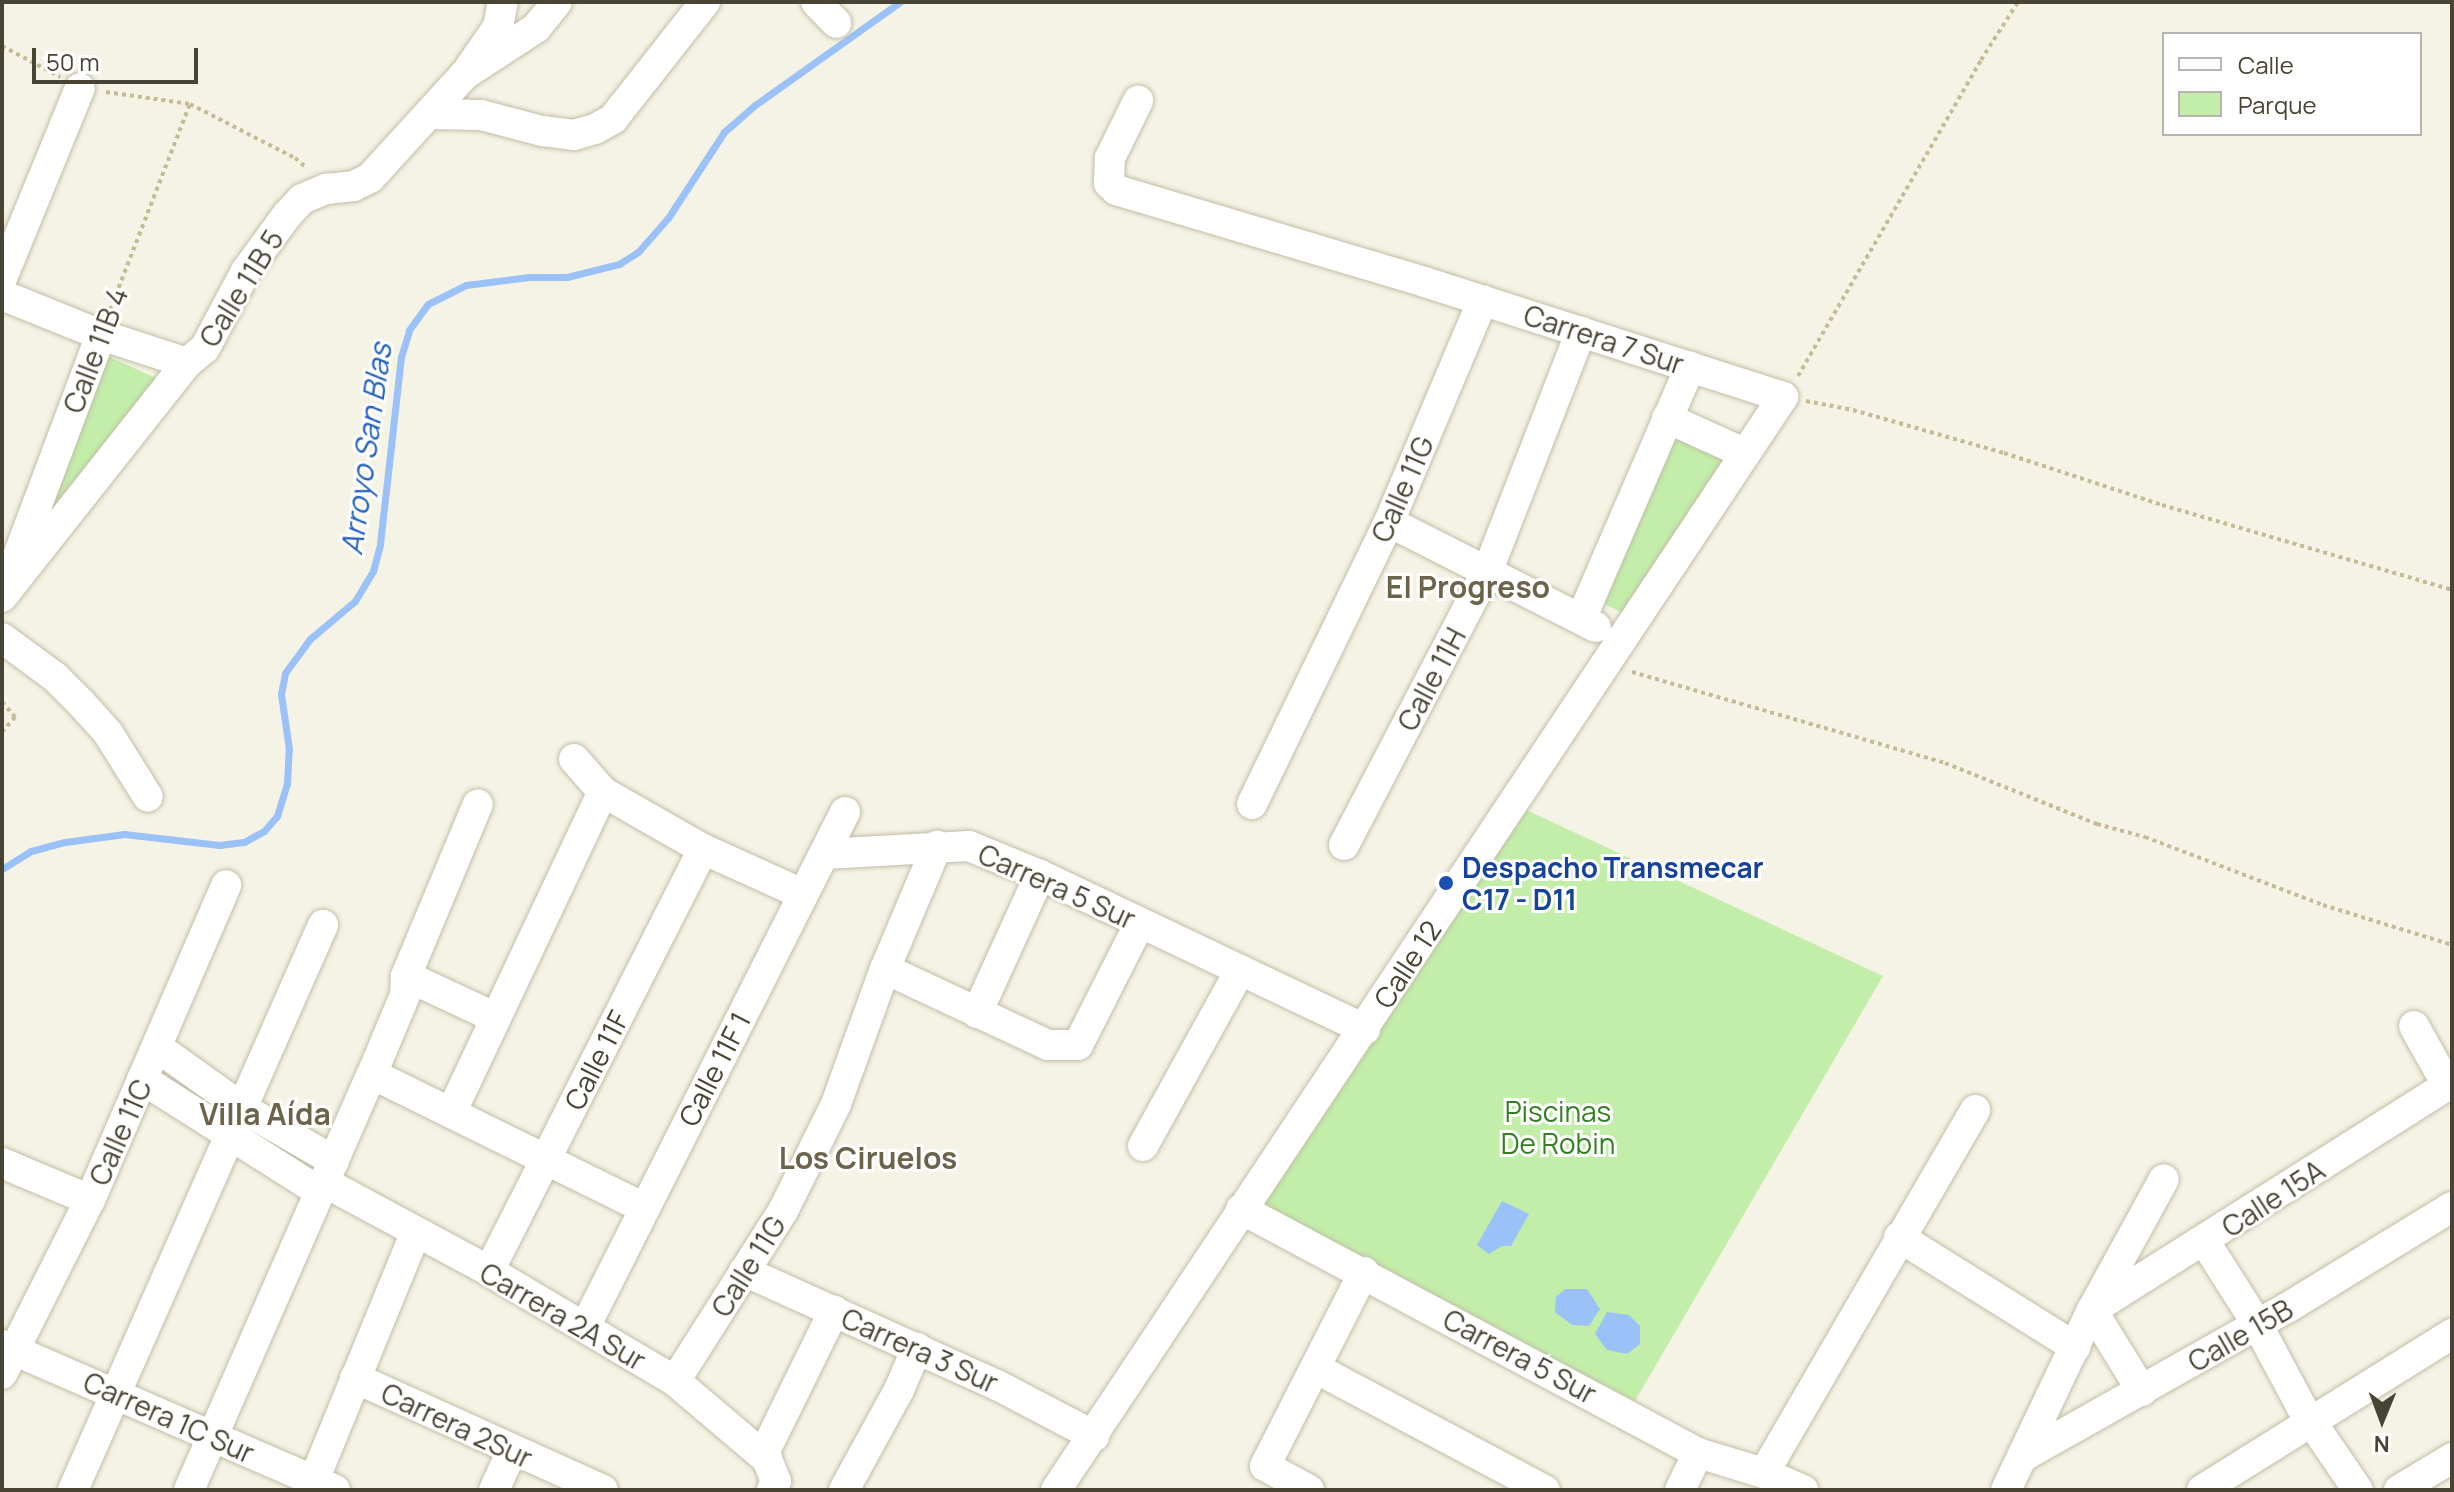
<!DOCTYPE html>
<html>
<head>
<meta charset="utf-8">
<style>
	body { margin:0 }
	#map { position:relative; width:2454px; height:1492px; overflow:hidden; background:#f5f3e5; font-family:Manrope,sans-serif }
	div>[style] { position:absolute }
	[style*='--x'] { left:calc(var(--x)*1px); top:calc(var(--y)*1px); width:calc(var(--w)*1px); rotate:calc(var(--a)*1deg) }
	.green>* { inset:0; background:#c3eea9 }
	.water>* { inset:0; background:#9ac1f8 }
	.stream>* { height:7px; margin:-3.5px; padding:0 3.5px; transform-origin:3.5px; border-radius:3.5px; background:#9ac1f8 }
	.path>* { height:4px; margin-top:-2px; transform-origin:0; background:repeating-linear-gradient(90deg,#c4bc96 0 4px,transparent 0 8px) }
	.roads { filter:drop-shadow(0 0 2px #c1bda7) drop-shadow(0 0 2px #c1bda7) }
	.minor>* { height:30px; margin:-15px; padding:0 15px; transform-origin:15px; border-radius:15px; background:#fff }
	.dots>* { width:22px; height:22px; translate:-50% -50%; box-sizing:border-box; border:4px solid #fff; border-radius:50% }
	span { translate:-50% -50%; white-space:nowrap; text-align:center; line-height:1.15; -webkit-text-stroke:6px #fff; paint-order:stroke }
	.street-label { font-size:28px; color:#484434 }
	.transit-label { font-size:28px; color:#164399; font-weight:700 }
	.left { translate:0 -50%; text-align:left }
	.park-label { font-size:28px; color:#348020 }
	.water-label { font-size:30px; color:#2161c0; font-style:italic }
	.neighbourhood-label { font-size:30px; color:#6c644a; font-weight:700 }
	.frame { position:absolute; inset:0; border:4px solid #484434; pointer-events:none }
	.legend { position:absolute; left:2162px; top:32px; width:260px; height:104px; box-sizing:border-box; background:#fff; border:2px solid #b6b4ae; margin:0; padding:10px 14px; list-style:none; font-size:24px; color:#484434 }
	.legend li { display:flex; align-items:center; gap:16px; height:40px }
	.legend b { width:40px; border:2px solid #b6b4ae }
	.north { position:absolute; left:2342px; top:1380px; width:80px; height:80px; -webkit-text-stroke:6px #fff; paint-order:stroke; rotate:181deg; font-size:22px; font-weight:700; line-height:32px; text-align:center; color:#484434 }
	.north::after { content:''; display:block; margin:auto; width:28px; height:36px; background:#484434; clip-path:polygon(50% 0,100% 100%,50% 72%,0 100%) }
	.scale { position:absolute; left:32px; top:48px; width:166px; height:36px; box-sizing:border-box; border:4px solid #484434; border-top:0; padding-left:10px; font-size:24px; line-height:28px; white-space:nowrap; color:#484434; -webkit-text-stroke:6px #fff; paint-order:stroke }
</style>
</head>
<body>
<div id="map">
	<div class="green">
		<div style="clip-path:polygon(101px 353px,158px 379px,30px 550px)"></div>
		<div style="clip-path:polygon(1669px 423px,1734px 454px,1623px 613px,1598px 601px)"></div>
		<div style="clip-path:polygon(1524px 809px,1883px 976px,1635px 1401px,1257px 1210px)"></div>
	</div>
	<div class="water">
		<div style="clip-path:polygon(1502px 1201px,1529px 1214px,1511px 1246px,1502px 1246px,1489px 1254px,1477px 1245px)"></div>
		<div style="clip-path:polygon(1565px 1289px,1587px 1289px,1600px 1309px,1589px 1326px,1572px 1325px,1555px 1312px,1556px 1297px)"></div>
		<div style="clip-path:polygon(1607px 1312px,1629px 1315px,1640px 1326px,1640px 1344px,1627px 1354px,1607px 1350px,1595px 1334px)"></div>
	</div>
	<div class="stream">
		<div style="--x:2;--y:869;--w:34;--a:-32"></div>
		<div style="--x:31;--y:851;--w:35;--a:-15"></div>
		<div style="--x:65;--y:842;--w:60;--a:-7.7"></div>
		<div style="--x:124;--y:834;--w:96;--a:6.6"></div>
		<div style="--x:219;--y:845;--w:25;--a:-7"></div>
		<div style="--x:244;--y:842;--w:23;--a:-29"></div>
		<div style="--x:264;--y:831;--w:20;--a:-49"></div>
		<div style="--x:277;--y:816;--w:34;--a:-73"></div>
		<div style="--x:287;--y:783;--w:34;--a:-87"></div>
		<div style="--x:289;--y:749;--w:56;--a:-98.3"></div>
		<div style="--x:281;--y:694;--w:21;--a:-79"></div>
		<div style="--x:285;--y:673;--w:42;--a:-53.7"></div>
		<div style="--x:310;--y:639;--w:59;--a:-40.2"></div>
		<div style="--x:355;--y:601;--w:35;--a:-59"></div>
		<div style="--x:373;--y:571;--w:28;--a:-75"></div>
		<div style="--x:380;--y:544;--w:188;--a:-83.6"></div>
		<div style="--x:401;--y:357;--w:28;--a:-73"></div>
		<div style="--x:409;--y:330;--w:32;--a:-54"></div>
		<div style="--x:428;--y:304;--w:42;--a:-26.6"></div>
		<div style="--x:466;--y:285;--w:64;--a:-7.2"></div>
		<div style="--x:529;--y:277;--w:38;--a:0"></div>
		<div style="--x:567;--y:277;--w:54;--a:-14"></div>
		<div style="--x:619;--y:264;--w:22;--a:-32"></div>
		<div style="--x:638;--y:252;--w:45;--a:-48.6"></div>
		<div style="--x:668;--y:218;--w:103;--a:-56.9"></div>
		<div style="--x:724;--y:132;--w:41;--a:-41.1"></div>
		<div style="--x:755;--y:105;--w:178;--a:-35.4"></div>
	</div>
	<div class="path">
		<div style="--x:2;--y:46;--w:66;--a:28.1"></div>
		<div style="--x:106;--y:92;--w:85;--a:8.1"></div>
		<div style="--x:190;--y:104;--w:118;--a:27.2"></div>
		<div style="--x:295;--y:158;--w:16;--a:40"></div>
		<div style="--x:110;--y:310;--w:221;--a:-68.8"></div>
		<div style="--x:1798;--y:376;--w:365;--a:-59.9"></div>
		<div style="--x:1981;--y:60;--w:69;--a:-57.5"></div>
		<div style="--x:1806;--y:401;--w:48;--a:10.8"></div>
		<div style="--x:1853;--y:410;--w:157;--a:15.9"></div>
		<div style="--x:2004;--y:453;--w:166;--a:18.2"></div>
		<div style="--x:2162;--y:505;--w:302;--a:16.3"></div>
		<div style="--x:1632;--y:672;--w:326;--a:16.2"></div>
		<div style="--x:1945;--y:763;--w:164;--a:21.9"></div>
		<div style="--x:2097;--y:824;--w:50;--a:15.2"></div>
		<div style="--x:2145;--y:837;--w:191;--a:20.9"></div>
		<div style="--x:2323;--y:905;--w:135;--a:17.2"></div>
		<div style="--x:2;--y:702;--w:20;--a:49"></div>
		<div style="--x:15;--y:717;--w:20;--a:131"></div>
	</div>
	<div class="roads">
		<div class="minor">
			<div style="--x:816;--y:2;--w:29;--a:46"></div>
			<div style="--x:470;--y:67;--w:49;--a:-55"></div>
			<div style="--x:498;--y:27;--w:25;--a:-79"></div>
			<div style="--x:431;--y:114;--w:50;--a:1.1"></div>
			<div style="--x:481;--y:115;--w:63;--a:14.7"></div>
			<div style="--x:542;--y:131;--w:32;--a:7"></div>
			<div style="--x:574;--y:135;--w:22;--a:-16"></div>
			<div style="--x:595;--y:129;--w:21;--a:-29"></div>
			<div style="--x:613;--y:119;--w:18;--a:-52"></div>
			<div style="--x:624;--y:105;--w:131;--a:-51.8"></div>
			<div style="--x:2;--y:278;--w:205;--a:-67.7"></div>
			<div style="--x:2;--y:295;--w:107;--a:22"></div>
			<div style="--x:101;--y:335;--w:90;--a:18"></div>
			<div style="--x:1667;--y:418;--w:85;--a:24.4"></div>
			<div style="--x:1389;--y:522;--w:232;--a:26.9"></div>
			<div style="--x:13;--y:569;--w:250;--a:-69.4"></div>
			<div style="--x:2;--y:597;--w:298;--a:-51.7"></div>
			<div style="--x:187;--y:363;--w:23;--a:-40"></div>
			<div style="--x:205;--y:348;--w:87;--a:-62"></div>
			<div style="--x:246;--y:271;--w:69;--a:-53.8"></div>
			<div style="--x:287;--y:215;--w:22;--a:-47"></div>
			<div style="--x:302;--y:199;--w:26;--a:-23"></div>
			<div style="--x:326;--y:189;--w:28;--a:-6"></div>
			<div style="--x:354;--y:186;--w:18;--a:-27"></div>
			<div style="--x:370;--y:178;--w:139;--a:-47.6"></div>
			<div style="--x:464;--y:75;--w:86;--a:-33.1"></div>
			<div style="--x:536;--y:28;--w:33;--a:-51"></div>
			<div style="--x:1581;--y:619;--w:275;--a:-66.6"></div>
			<div style="--x:2;--y:638;--w:66;--a:36.3"></div>
			<div style="--x:55;--y:677;--w:38;--a:45"></div>
			<div style="--x:82;--y:704;--w:39;--a:48"></div>
			<div style="--x:108;--y:733;--w:75;--a:58"></div>
			<div style="--x:574;--y:759;--w:44;--a:48.7"></div>
			<div style="--x:603;--y:792;--w:115;--a:29.7"></div>
			<div style="--x:703;--y:849;--w:109;--a:24.4"></div>
			<div style="--x:1252;--y:804;--w:314;--a:-64.1"></div>
			<div style="--x:1389;--y:522;--w:241;--a:-67.1"></div>
			<div style="--x:1344;--y:845;--w:310;--a:-62.4"></div>
			<div style="--x:1488;--y:570;--w:256;--a:-68.7"></div>
			<div style="--x:824;--y:854;--w:145;--a:-3.2"></div>
			<div style="--x:969;--y:846;--w:77;--a:22.2"></div>
			<div style="--x:1040;--y:875;--w:360;--a:25.4"></div>
			<div style="--x:885;--y:969;--w:180;--a:25"></div>
			<div style="--x:1048;--y:1045;--w:30;--a:0"></div>
			<div style="--x:1078;--y:1045;--w:137;--a:-63.1"></div>
			<div style="--x:406;--y:976;--w:99;--a:25"></div>
			<div style="--x:977;--y:1013;--w:152;--a:-65.5"></div>
			<div style="--x:2414;--y:1026;--w:68;--a:60.8"></div>
			<div style="--x:157;--y:1047;--w:107;--a:35.5"></div>
			<div style="--x:244;--y:1109;--w:104;--a:30"></div>
			<div style="--x:372;--y:1074;--w:303;--a:26.2"></div>
			<div style="--x:142;--y:1079;--w:211;--a:32.4"></div>
			<div style="--x:451;--y:1113;--w:355;--a:-64.7"></div>
			<div style="--x:1143;--y:1146;--w:201;--a:-61.1"></div>
			<div style="--x:2;--y:1163;--w:95;--a:22.8"></div>
			<div style="--x:324;--y:1182;--w:187;--a:28.3"></div>
			<div style="--x:489;--y:1271;--w:216;--a:30.6"></div>
			<div style="--x:675;--y:1381;--w:121;--a:40.3"></div>
			<div style="--x:767;--y:1459;--w:24;--a:68"></div>
			<div style="--x:776;--y:1481;--w:10;--a:114"></div>
			<div style="--x:1241;--y:1209;--w:518;--a:28.1"></div>
			<div style="--x:1698;--y:1453;--w:69;--a:16.9"></div>
			<div style="--x:1764;--y:1473;--w:43;--a:23.6"></div>
			<div style="--x:1899;--y:1237;--w:208;--a:32"></div>
			<div style="--x:2205;--y:1242;--w:97;--a:57.6"></div>
			<div style="--x:2257;--y:1324;--w:95;--a:61.8"></div>
			<div style="--x:2302;--y:1408;--w:99;--a:55.7"></div>
			<div style="--x:489;--y:1271;--w:473;--a:-63.1"></div>
			<div style="--x:744;--y:1271;--w:277;--a:24.3"></div>
			<div style="--x:997;--y:1385;--w:110;--a:27.7"></div>
			<div style="--x:585;--y:1327;--w:577;--a:-63.21"></div>
			<div style="--x:2;--y:1345;--w:363;--a:23.5"></div>
			<div style="--x:1317;--y:1369;--w:258;--a:28"></div>
			<div style="--x:2;--y:1374;--w:195;--a:-63.2"></div>
			<div style="--x:90;--y:1200;--w:343;--a:-66.6"></div>
			<div style="--x:355;--y:1378;--w:272;--a:24.3"></div>
			<div style="--x:675;--y:1381;--w:201;--a:-57.6"></div>
			<div style="--x:783;--y:1211;--w:119;--a:-63.6"></div>
			<div style="--x:836;--y:1104;--w:144;--a:-70.1"></div>
			<div style="--x:885;--y:969;--w:134;--a:-67.1"></div>
			<div style="--x:2142;--y:1391;--w:95;--a:-121.7"></div>
			<div style="--x:2092;--y:1310;--w:426;--a:-32.3"></div>
			<div style="--x:763;--y:1455;--w:161;--a:-63.8"></div>
			<div style="--x:2024;--y:1456;--w:302;--a:-29.4"></div>
			<div style="--x:2287;--y:1308;--w:193;--a:-31.5"></div>
			<div style="--x:1764;--y:1473;--w:420;--a:-59.8"></div>
			<div style="--x:73;--y:1490;--w:618;--a:-66.13"></div>
			<div style="--x:189;--y:1490;--w:454;--a:-66.3"></div>
			<div style="--x:372;--y:1074;--w:86;--a:-67.3"></div>
			<div style="--x:405;--y:995;--w:19;--a:-87"></div>
			<div style="--x:406;--y:976;--w:186;--a:-67.3"></div>
			<div style="--x:310;--y:1490;--w:277;--a:-67.7"></div>
			<div style="--x:494;--y:1490;--w:43;--a:-65.2"></div>
			<div style="--x:844;--y:1490;--w:114;--a:-61.2"></div>
			<div style="--x:899;--y:1390;--w:46;--a:-66.8"></div>
			<div style="--x:1056;--y:1490;--w:1313;--a:-56.37"></div>
			<div style="--x:1783;--y:397;--w:376;--a:-162.2"></div>
			<div style="--x:1425;--y:282;--w:322;--a:-163.4"></div>
			<div style="--x:1116;--y:190;--w:10;--a:-135"></div>
			<div style="--x:1109;--y:183;--w:25;--a:-88"></div>
			<div style="--x:1110;--y:158;--w:64;--a:-63.8"></div>
			<div style="--x:1309;--y:1490;--w:50;--a:-151.4"></div>
			<div style="--x:1265;--y:1466;--w:218;--a:-63"></div>
			<div style="--x:1680;--y:1490;--w:41;--a:-64.1"></div>
			<div style="--x:2006;--y:1490;--w:199;--a:-64.5"></div>
			<div style="--x:2092;--y:1310;--w:149;--a:-61.2"></div>
			<div style="--x:2202;--y:1490;--w:295;--a:-32"></div>
			<div style="--x:2399;--y:1490;--w:62;--a:-31.1"></div>
		</div>
	</div>
	<div class="dots">
		<div style="left:1446px;top:883px;background:#1a4fb4"></div>
	</div>
	<div class="street-label">
		<span style="left:241px;top:288px;rotate:-58deg">Calle 11B 5</span>
		<span style="left:1604px;top:339px;rotate:18deg">Carrera 7 Sur</span>
		<span style="left:95px;top:350px;rotate:-69deg">Calle 11B 4</span>
		<span style="left:1402px;top:489px;rotate:-66deg">Calle 11G</span>
		<span style="left:1431px;top:679px;rotate:-62deg">Calle 11H</span>
		<span style="left:1057px;top:886px;rotate:24deg">Carrera 5 Sur</span>
		<span style="left:1407px;top:964px;rotate:-57deg">Calle 12</span>
		<span style="left:596px;top:1060px;rotate:-63deg">Calle 11F</span>
		<span style="left:714px;top:1069px;rotate:-63deg">Calle 11F 1</span>
		<span style="left:120px;top:1132px;rotate:-66deg">Calle 11C</span>
		<span style="left:2273px;top:1198px;rotate:-33deg">Calle 15A</span>
		<span style="left:748px;top:1266px;rotate:-58deg">Calle 11G</span>
		<span style="left:563px;top:1316px;rotate:30deg">Carrera 2A Sur</span>
		<span style="left:2240px;top:1335px;rotate:-30deg">Calle 15B</span>
		<span style="left:920px;top:1350px;rotate:24deg">Carrera 3 Sur</span>
		<span style="left:1520px;top:1356px;rotate:28deg">Carrera 5 Sur</span>
		<span style="left:169px;top:1417px;rotate:24deg">Carrera 1C Sur</span>
		<span style="left:457px;top:1425px;rotate:25deg">Carrera 2Sur</span>
	</div>
	<div class="transit-label">
		<span class="left" style="left:1462px;top:883px">Despacho Transmecar<br>C17 - D11</span>
	</div>
	<div class="park-label">
		<span style="left:1558px;top:1127px">Piscinas<br>De Robin</span>
	</div>
	<div class="water-label">
		<span style="left:366px;top:449px;rotate:-82deg">Arroyo San Blas</span>
	</div>
	<div class="neighbourhood-label">
		<span style="left:1468px;top:587px">El Progreso</span>
		<span style="left:265px;top:1114px">Villa Aída</span>
		<span style="left:868px;top:1158px">Los Ciruelos</span>
	</div>
	<div class="frame"></div>
	<ul class="legend">
	<li><b style="height:10px;background:#fff"></b>Calle</li>
	<li><b style="height:22px;background:#c3eea9"></b>Parque</li>
	</ul>
	<div class="north">N</div>
	<div class="scale">50 m</div>
</div>
</body>
</html>
